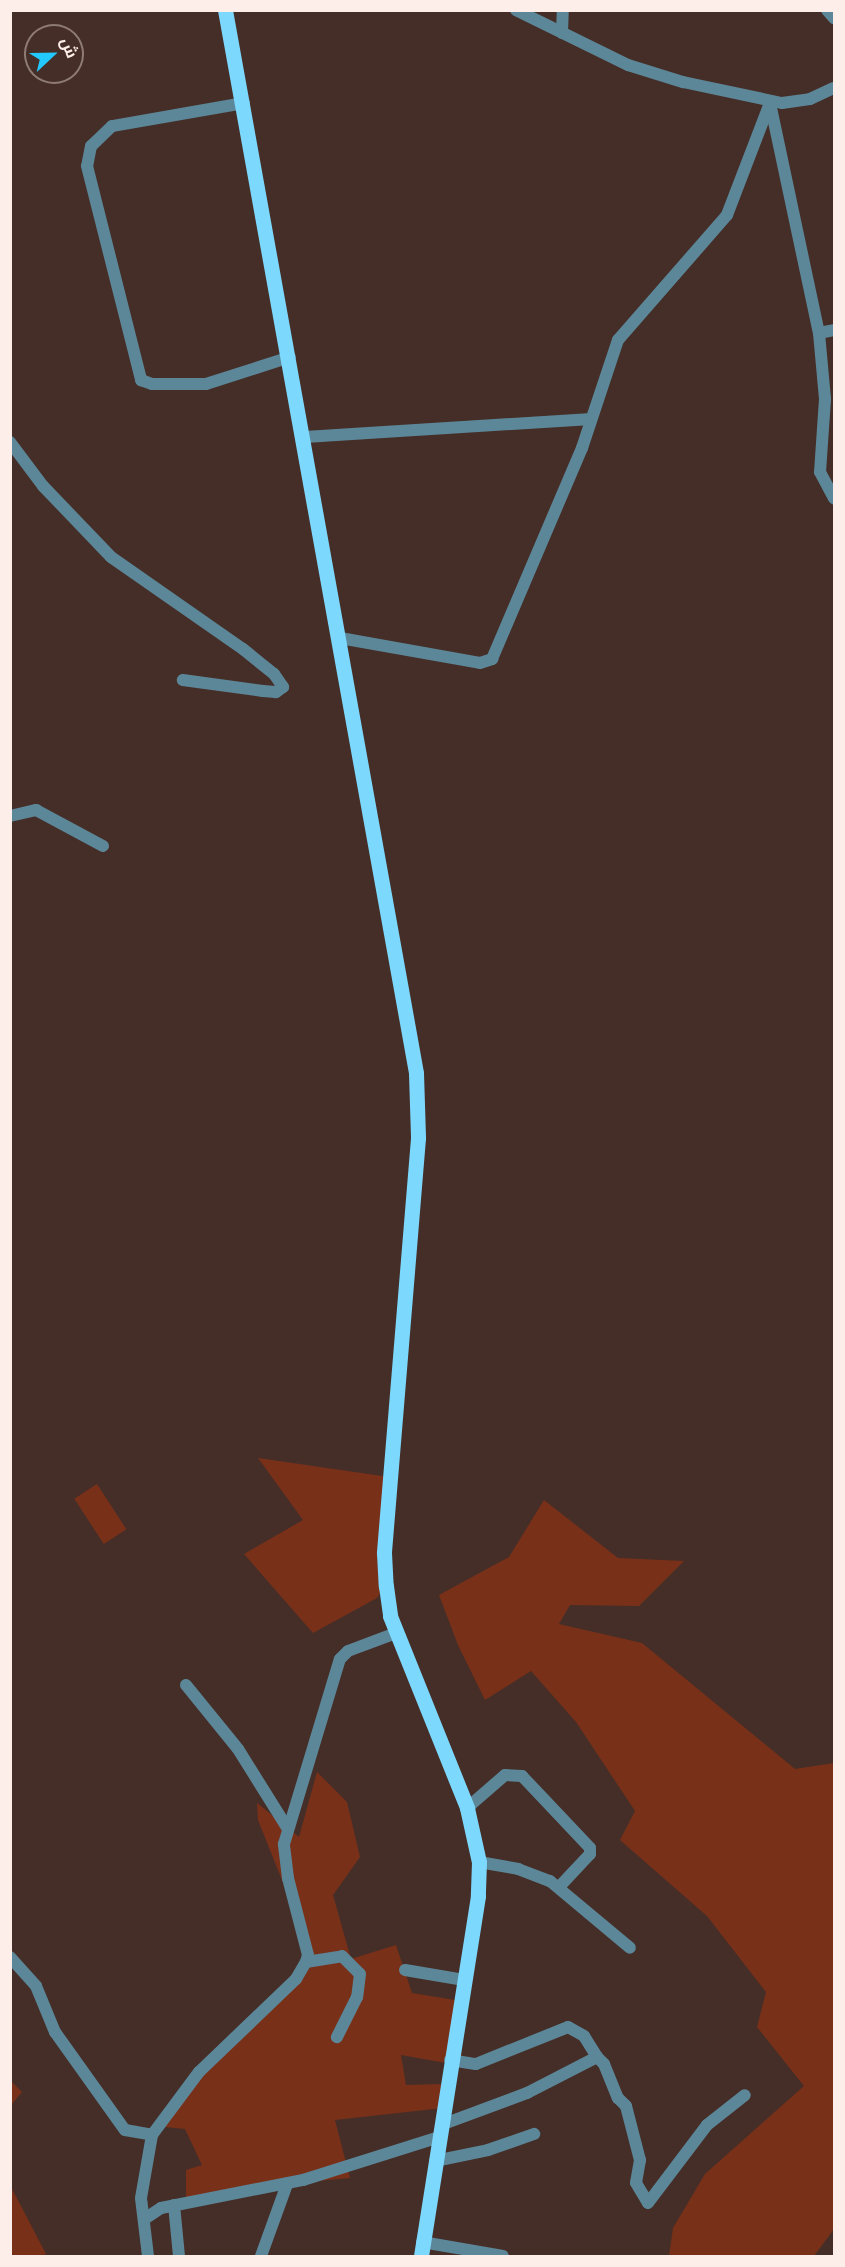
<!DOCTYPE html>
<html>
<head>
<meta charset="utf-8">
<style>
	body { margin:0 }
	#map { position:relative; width:845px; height:2267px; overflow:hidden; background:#452e27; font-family:"Source Sans 3",Cairo,sans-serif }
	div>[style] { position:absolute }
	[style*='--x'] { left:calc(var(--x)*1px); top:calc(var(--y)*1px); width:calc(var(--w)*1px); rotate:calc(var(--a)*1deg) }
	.green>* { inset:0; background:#793019; transform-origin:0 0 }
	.minor>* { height:12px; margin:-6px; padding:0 6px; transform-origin:6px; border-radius:6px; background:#5c8799 }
	.major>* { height:15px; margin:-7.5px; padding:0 7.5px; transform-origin:7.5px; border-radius:7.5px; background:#7dd8fe }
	span { translate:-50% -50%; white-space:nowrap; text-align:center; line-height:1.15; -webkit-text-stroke:6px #452e27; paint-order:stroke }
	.frame { position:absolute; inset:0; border:12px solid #fdeee9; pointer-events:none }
	.north { position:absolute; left:24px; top:24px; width:60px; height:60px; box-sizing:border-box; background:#452e27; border:2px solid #8f7b75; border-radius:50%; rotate:68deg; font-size:16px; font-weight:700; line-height:24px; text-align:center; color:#fdeee9 }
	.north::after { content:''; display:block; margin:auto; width:21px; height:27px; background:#23c9fe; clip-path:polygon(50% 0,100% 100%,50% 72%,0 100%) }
</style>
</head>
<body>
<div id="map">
	<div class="green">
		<div style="clip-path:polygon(258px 1458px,389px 1477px,383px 1588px,377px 1598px,313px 1633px,244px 1554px,303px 1520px)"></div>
		<div style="left:97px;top:1484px;width:54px;height:27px;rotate:57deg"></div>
		<div style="clip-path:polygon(544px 1500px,618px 1558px,684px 1561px,639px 1606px,570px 1605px,559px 1624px,642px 1643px,795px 1769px,834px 1763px,834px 2229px,814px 2256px,669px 2256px,673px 2228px,705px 2174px,804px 2086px,757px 2027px,766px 1992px,707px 1916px,620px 1840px,635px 1811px,576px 1722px,531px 1671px,485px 1700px,458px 1645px,439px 1595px,509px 1557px)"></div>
		<div style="clip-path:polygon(317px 1772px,347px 1802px,360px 1857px,333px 1895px,351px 1959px,396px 1945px,412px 1993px,455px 2000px,463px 2066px,401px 2055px,406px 2085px,444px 2084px,443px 2108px,335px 2120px,350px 2178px,252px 2187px,186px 2198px,186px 2170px,202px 2165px,185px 2129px,155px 2126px,305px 1960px,302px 1930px,258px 1820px,257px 1803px,299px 1837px)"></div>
		<div style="clip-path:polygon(10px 2080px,22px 2092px,11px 2105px,10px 2105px)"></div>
		<div style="clip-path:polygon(10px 2185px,46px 2254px,41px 2256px,11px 2256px)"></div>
	</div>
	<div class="minor">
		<div style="--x:516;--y:10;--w:125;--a:26.2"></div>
		<div style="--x:628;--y:65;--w:58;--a:17.2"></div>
		<div style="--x:683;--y:82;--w:101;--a:12"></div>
		<div style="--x:782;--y:103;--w:28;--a:-8"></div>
		<div style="--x:810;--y:99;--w:26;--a:-25"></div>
		<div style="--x:827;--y:10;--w:11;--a:49"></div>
		<div style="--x:562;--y:33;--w:23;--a:-88"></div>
		<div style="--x:244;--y:103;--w:134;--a:170.1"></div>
		<div style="--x:112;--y:126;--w:29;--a:136"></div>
		<div style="--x:91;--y:146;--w:20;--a:101"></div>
		<div style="--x:87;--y:166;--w:221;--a:75.8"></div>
		<div style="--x:141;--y:380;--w:12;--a:20"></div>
		<div style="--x:152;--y:384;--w:54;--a:0"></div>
		<div style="--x:206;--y:384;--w:88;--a:-17.8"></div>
		<div style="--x:770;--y:103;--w:235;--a:78"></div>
		<div style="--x:819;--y:333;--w:15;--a:-11"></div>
		<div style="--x:819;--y:333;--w:66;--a:84.8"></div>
		<div style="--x:825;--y:399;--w:73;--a:93.9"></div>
		<div style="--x:820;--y:472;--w:30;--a:62"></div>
		<div style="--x:305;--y:437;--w:287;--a:-3.6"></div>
		<div style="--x:10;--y:442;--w:55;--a:53.1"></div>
		<div style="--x:43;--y:486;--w:98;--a:46.2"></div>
		<div style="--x:111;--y:557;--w:161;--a:34.9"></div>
		<div style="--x:243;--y:649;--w:40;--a:39"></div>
		<div style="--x:274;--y:674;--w:16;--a:55"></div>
		<div style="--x:283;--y:687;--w:9;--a:144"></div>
		<div style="--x:276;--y:692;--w:13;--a:-176"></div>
		<div style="--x:263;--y:691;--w:81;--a:-172.2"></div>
		<div style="--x:340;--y:638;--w:142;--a:10.1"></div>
		<div style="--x:480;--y:663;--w:13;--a:-18"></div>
		<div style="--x:492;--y:659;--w:229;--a:-66.9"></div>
		<div style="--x:582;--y:448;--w:114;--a:-71.6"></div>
		<div style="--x:618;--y:340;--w:166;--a:-48.9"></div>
		<div style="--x:727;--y:215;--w:120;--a:-69"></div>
		<div style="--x:10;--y:816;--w:27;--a:-13"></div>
		<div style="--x:36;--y:810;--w:76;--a:28.2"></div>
		<div style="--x:186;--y:1685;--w:82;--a:50.9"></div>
		<div style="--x:238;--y:1749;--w:94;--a:58"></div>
		<div style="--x:467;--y:1808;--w:50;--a:-41"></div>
		<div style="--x:505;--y:1775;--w:17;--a:3"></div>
		<div style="--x:522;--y:1776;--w:99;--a:46.6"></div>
		<div style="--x:590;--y:1848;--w:6;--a:90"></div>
		<div style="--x:590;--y:1854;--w:45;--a:133.2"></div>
		<div style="--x:479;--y:1862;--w:40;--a:10"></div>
		<div style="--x:518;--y:1869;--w:34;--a:21"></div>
		<div style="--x:550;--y:1881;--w:104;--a:39.9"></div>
		<div style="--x:10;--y:1957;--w:39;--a:48"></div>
		<div style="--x:36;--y:1986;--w:50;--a:67.6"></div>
		<div style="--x:55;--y:2032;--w:120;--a:54.5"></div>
		<div style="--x:125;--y:2130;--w:27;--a:10"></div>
		<div style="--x:306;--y:1962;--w:36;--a:-9"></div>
		<div style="--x:342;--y:1956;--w:25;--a:45"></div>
		<div style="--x:360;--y:1974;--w:23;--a:97"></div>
		<div style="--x:357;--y:1997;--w:45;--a:116.6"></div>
		<div style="--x:405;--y:1970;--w:60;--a:9.6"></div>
		<div style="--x:450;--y:2060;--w:26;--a:9"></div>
		<div style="--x:476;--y:2064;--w:99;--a:-21.9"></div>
		<div style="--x:568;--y:2027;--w:18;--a:29"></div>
		<div style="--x:584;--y:2036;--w:25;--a:58"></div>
		<div style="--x:441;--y:2125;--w:92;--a:-20.4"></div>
		<div style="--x:527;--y:2093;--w:79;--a:-27.2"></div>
		<div style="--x:597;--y:2057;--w:10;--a:45"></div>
		<div style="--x:604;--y:2064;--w:37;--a:68"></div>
		<div style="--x:618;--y:2098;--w:11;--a:45"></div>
		<div style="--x:626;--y:2106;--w:56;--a:75.5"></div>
		<div style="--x:640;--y:2160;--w:23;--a:100"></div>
		<div style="--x:636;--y:2183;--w:23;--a:59"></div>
		<div style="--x:648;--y:2203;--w:98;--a:-52.9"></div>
		<div style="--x:707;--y:2125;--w:48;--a:-38.3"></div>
		<div style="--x:435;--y:2161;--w:54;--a:-11.7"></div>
		<div style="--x:488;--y:2150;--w:49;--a:-19.2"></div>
		<div style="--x:174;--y:2205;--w:51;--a:84.4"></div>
		<div style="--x:146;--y:2218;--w:18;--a:-34"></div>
		<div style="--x:161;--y:2208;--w:145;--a:-11.2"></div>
		<div style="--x:303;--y:2180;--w:143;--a:-17.5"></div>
		<div style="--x:422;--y:2242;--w:82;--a:9.8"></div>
		<div style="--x:148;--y:2256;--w:58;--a:-96.9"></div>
		<div style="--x:141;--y:2198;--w:64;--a:-80.1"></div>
		<div style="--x:152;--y:2135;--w:79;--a:-53.3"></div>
		<div style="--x:199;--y:2072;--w:134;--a:-43.8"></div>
		<div style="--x:296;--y:1979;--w:20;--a:-60"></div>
		<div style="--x:306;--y:1962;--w:7;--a:-74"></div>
		<div style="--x:308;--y:1955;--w:80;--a:-104.6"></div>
		<div style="--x:288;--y:1878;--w:34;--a:-97"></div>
		<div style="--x:284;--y:1844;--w:193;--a:-73.2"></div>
		<div style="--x:340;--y:1659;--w:11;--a:-45"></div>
		<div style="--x:348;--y:1651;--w:51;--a:-20.6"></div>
		<div style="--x:261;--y:2256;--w:77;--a:-70.1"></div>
	</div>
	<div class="major">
		<div style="--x:225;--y:10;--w:1080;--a:79.81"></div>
		<div style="--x:416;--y:1073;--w:65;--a:88.2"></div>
		<div style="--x:418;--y:1138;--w:416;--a:94.7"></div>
		<div style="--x:384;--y:1553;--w:33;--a:87"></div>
		<div style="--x:386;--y:1586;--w:30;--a:82"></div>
		<div style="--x:390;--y:1616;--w:207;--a:68.1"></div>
		<div style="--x:467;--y:1808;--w:55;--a:77.5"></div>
		<div style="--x:479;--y:1862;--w:34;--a:92"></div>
		<div style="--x:478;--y:1896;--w:364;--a:99"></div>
	</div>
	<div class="frame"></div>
	<div class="north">ش</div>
</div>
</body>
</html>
